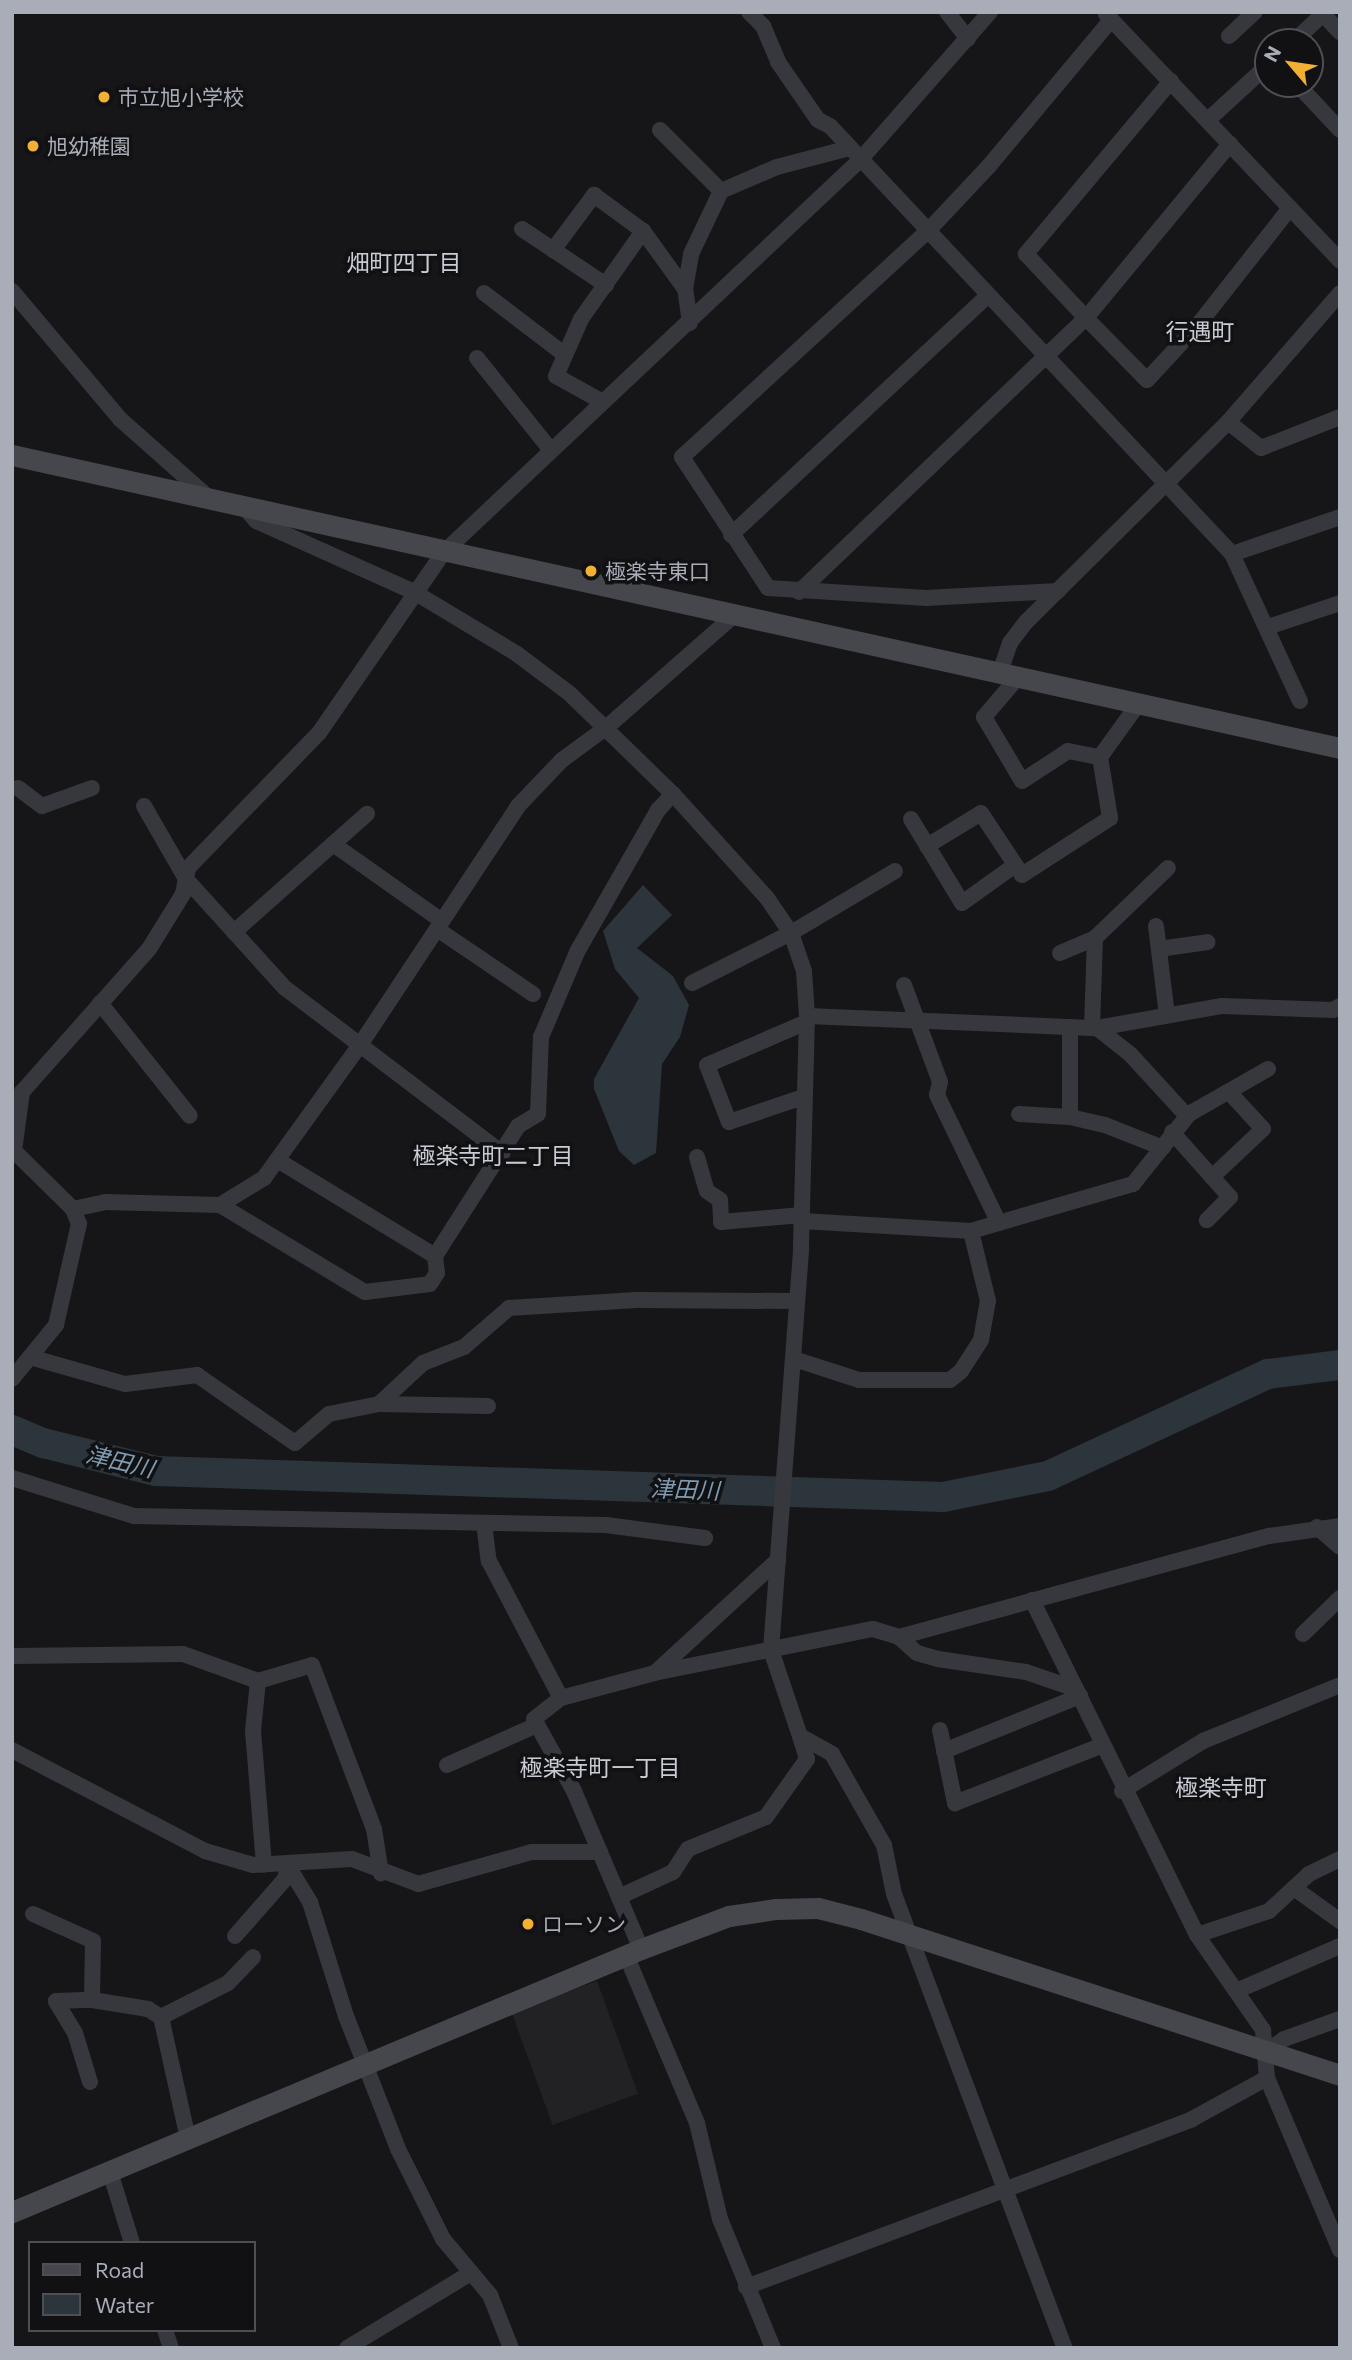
<!DOCTYPE html>
<html>
<head>
<meta charset="utf-8">
<style>
	body { margin:0 }
	#map { position:relative; width:1352px; height:2360px; overflow:hidden; background:#161618; font-family:Commissioner,"Noto Sans JP",sans-serif }
	div>[style] { position:absolute }
	[style*='--x'] { left:calc(var(--x)*1px); top:calc(var(--y)*1px); width:calc(var(--w)*1px); rotate:calc(var(--a)*1deg) }
	.built>* { inset:0; background:#222225; transform-origin:0 0 }
	.water>* { inset:0; background:#2c353c }
	.river>* { height:30px; margin:-15px; padding:0 15px; transform-origin:15px; border-radius:15px; background:#2c353c }
	.street>* { height:16px; margin:-8px; padding:0 8px; transform-origin:8px; border-radius:8px; background:#37383d }
	.secondary>* { height:21px; margin:-10.5px; padding:0 10.5px; transform-origin:10.5px; border-radius:10.5px; background:#45474d }
	.dots>* { width:19px; height:19px; translate:-50% -50%; box-sizing:border-box; border:4px solid #111113; border-radius:50% }
	span { translate:-50% -50%; white-space:nowrap; text-align:center; line-height:1.15; -webkit-text-stroke:7px #111113; paint-order:stroke }
	.poi-label { font-size:21px; color:#a8adb8 }
	.left { translate:0 -50%; text-align:left }
	.neighbourhood-label { font-size:23px; color:#c9ccd4 }
	.water-label { font-size:23px; color:#7f9bb3; font-style:italic }
	.frame { position:absolute; inset:0; border:14px solid #a8adb8; pointer-events:none }
	.legend { position:absolute; left:28px; top:2241px; width:228px; height:91px; box-sizing:border-box; background:#111113; border:2px solid #4d4f55; margin:0; padding:9px 12px; list-style:none; font-size:21px; color:#a8adb8 }
	.legend li { display:flex; align-items:center; gap:14px; height:35px }
	.legend b { width:35px; border:2px solid #4d4f55 }
	.north { position:absolute; left:1254px; top:28px; width:70px; height:70px; box-sizing:border-box; background:#111113; border:2px solid #4d4f55; border-radius:50%; rotate:299deg; font-size:19px; font-weight:700; line-height:28px; text-align:center; color:#a8adb8 }
	.north::after { content:''; display:block; margin:auto; width:24px; height:32px; background:#f2b134; clip-path:polygon(50% 0,100% 100%,50% 72%,0 100%) }
</style>
</head>
<body>
<div id="map">
	<div class="built">
		<div style="left:597px;top:1981px;width:120px;height:91px;rotate:70deg"></div>
	</div>
	<div class="water">
		<div style="clip-path:polygon(643px 885px,672px 915px,637px 948px,673px 976px,689px 1005px,680px 1037px,662px 1064px,656px 1153px,634px 1165px,619px 1151px,594px 1089px,594px 1079px,639px 998px,615px 969px,603px 931px)"></div>
	</div>
	<div class="river">
		<div style="--x:12;--y:1430;--w:34;--a:23"></div>
		<div style="--x:43;--y:1443;--w:116;--a:13.9"></div>
		<div style="--x:156;--y:1471;--w:787;--a:1.89"></div>
		<div style="--x:943;--y:1497;--w:107;--a:-11.3"></div>
		<div style="--x:1048;--y:1476;--w:242;--a:-24.9"></div>
		<div style="--x:1268;--y:1374;--w:73;--a:-7.1"></div>
	</div>
	<div class="street">
		<div style="--x:749;--y:12;--w:20;--a:45"></div>
		<div style="--x:763;--y:26;--w:39;--a:67"></div>
		<div style="--x:778;--y:62;--w:70;--a:55.4"></div>
		<div style="--x:818;--y:120;--w:13;--a:27"></div>
		<div style="--x:830;--y:126;--w:587;--a:46.79"></div>
		<div style="--x:1232;--y:554;--w:162;--a:65.2"></div>
		<div style="--x:947;--y:12;--w:34;--a:52"></div>
		<div style="--x:1106;--y:14;--w:340;--a:46.5"></div>
		<div style="--x:1229;--y:36;--w:35;--a:-43"></div>
		<div style="--x:1293;--y:42;--w:41;--a:-43"></div>
		<div style="--x:1323;--y:14;--w:25;--a:47"></div>
		<div style="--x:1171;--y:81;--w:226;--a:130"></div>
		<div style="--x:1026;--y:254;--w:88;--a:46.8"></div>
		<div style="--x:1086;--y:318;--w:87;--a:45.5"></div>
		<div style="--x:1147;--y:380;--w:75;--a:-47.2"></div>
		<div style="--x:1198;--y:325;--w:149;--a:-51.8"></div>
		<div style="--x:1297;--y:84;--w:63;--a:46.9"></div>
		<div style="--x:1209;--y:119;--w:80;--a:-42.5"></div>
		<div style="--x:660;--y:130;--w:86;--a:45"></div>
		<div style="--x:522;--y:229;--w:101;--a:33.7"></div>
		<div style="--x:553;--y:250;--w:69;--a:-53.3"></div>
		<div style="--x:594;--y:195;--w:61;--a:36.3"></div>
		<div style="--x:643;--y:231;--w:72;--a:54.1"></div>
		<div style="--x:12;--y:291;--w:167;--a:49.8"></div>
		<div style="--x:120;--y:419;--w:118;--a:41.6"></div>
		<div style="--x:484;--y:293;--w:102;--a:37.4"></div>
		<div style="--x:690;--y:323;--w:34;--a:-98"></div>
		<div style="--x:685;--y:289;--w:36;--a:-80"></div>
		<div style="--x:691;--y:254;--w:70;--a:-64.5"></div>
		<div style="--x:721;--y:191;--w:61;--a:-23.2"></div>
		<div style="--x:777;--y:167;--w:75;--a:-14.6"></div>
		<div style="--x:477;--y:358;--w:117;--a:51.3"></div>
		<div style="--x:601;--y:401;--w:51;--a:-150.9"></div>
		<div style="--x:556;--y:376;--w:62;--a:-66.3"></div>
		<div style="--x:581;--y:319;--w:108;--a:-54.8"></div>
		<div style="--x:1228;--y:422;--w:42;--a:38.2"></div>
		<div style="--x:1261;--y:448;--w:85;--a:-21.4"></div>
		<div style="--x:244;--y:507;--w:18;--a:49"></div>
		<div style="--x:256;--y:521;--w:173;--a:24.2"></div>
		<div style="--x:414;--y:592;--w:120;--a:31"></div>
		<div style="--x:517;--y:654;--w:66;--a:37"></div>
		<div style="--x:570;--y:694;--w:144;--a:44.2"></div>
		<div style="--x:673;--y:794;--w:140;--a:47.9"></div>
		<div style="--x:767;--y:898;--w:42;--a:55.6"></div>
		<div style="--x:791;--y:933;--w:40;--a:71.1"></div>
		<div style="--x:804;--y:971;--w:45;--a:86.2"></div>
		<div style="--x:807;--y:1016;--w:235;--a:91.5"></div>
		<div style="--x:801;--y:1251;--w:400;--a:94.3"></div>
		<div style="--x:771;--y:1650;--w:91;--a:71.4"></div>
		<div style="--x:800;--y:1736;--w:37;--a:29"></div>
		<div style="--x:832;--y:1754;--w:105;--a:60.3"></div>
		<div style="--x:884;--y:1845;--w:50;--a:78.5"></div>
		<div style="--x:894;--y:1894;--w:485;--a:69.4"></div>
		<div style="--x:731;--y:535;--w:349;--a:-43"></div>
		<div style="--x:1232;--y:554;--w:114;--a:-18.9"></div>
		<div style="--x:1058;--y:591;--w:132;--a:177"></div>
		<div style="--x:926;--y:598;--w:158;--a:-176.4"></div>
		<div style="--x:768;--y:588;--w:157;--a:-123.3"></div>
		<div style="--x:682;--y:457;--w:331;--a:-42.6"></div>
		<div style="--x:926;--y:233;--w:92;--a:-46.8"></div>
		<div style="--x:989;--y:166;--w:190;--a:-50.1"></div>
		<div style="--x:799;--y:592;--w:397;--a:-43.7"></div>
		<div style="--x:1086;--y:318;--w:226;--a:-50.4"></div>
		<div style="--x:1268;--y:627;--w:76;--a:-18.4"></div>
		<div style="--x:1000;--y:672;--w:31;--a:-71"></div>
		<div style="--x:1010;--y:643;--w:26;--a:-53"></div>
		<div style="--x:1026;--y:622;--w:284;--a:-44.7"></div>
		<div style="--x:1228;--y:422;--w:171;--a:-49"></div>
		<div style="--x:1019;--y:676;--w:54;--a:130.5"></div>
		<div style="--x:984;--y:717;--w:74;--a:59.3"></div>
		<div style="--x:1022;--y:781;--w:55;--a:-33.1"></div>
		<div style="--x:1068;--y:751;--w:33;--a:11"></div>
		<div style="--x:18;--y:788;--w:30;--a:37"></div>
		<div style="--x:42;--y:806;--w:53;--a:-19.8"></div>
		<div style="--x:144;--y:806;--w:84;--a:60.1"></div>
		<div style="--x:186;--y:879;--w:147;--a:47.8"></div>
		<div style="--x:285;--y:988;--w:273;--a:37.2"></div>
		<div style="--x:911;--y:819;--w:98;--a:58.7"></div>
		<div style="--x:962;--y:903;--w:65;--a:-35.6"></div>
		<div style="--x:333;--y:844;--w:133;--a:35.2"></div>
		<div style="--x:927;--y:846;--w:63;--a:-31.4"></div>
		<div style="--x:981;--y:813;--w:74;--a:56.5"></div>
		<div style="--x:1022;--y:875;--w:105;--a:-32.9"></div>
		<div style="--x:1110;--y:818;--w:62;--a:-99.3"></div>
		<div style="--x:1100;--y:757;--w:67;--a:-54.2"></div>
		<div style="--x:1156;--y:926;--w:90;--a:83"></div>
		<div style="--x:437;--y:929;--w:116;--a:34.1"></div>
		<div style="--x:234;--y:932;--w:178;--a:-41.6"></div>
		<div style="--x:1159;--y:949;--w:49;--a:-8.1"></div>
		<div style="--x:1060;--y:953;--w:38;--a:-23"></div>
		<div style="--x:692;--y:983;--w:111;--a:-26.8"></div>
		<div style="--x:791;--y:933;--w:121;--a:-30.8"></div>
		<div style="--x:904;--y:985;--w:103;--a:69.6"></div>
		<div style="--x:940;--y:1082;--w:13;--a:103"></div>
		<div style="--x:937;--y:1095;--w:142;--a:64.2"></div>
		<div style="--x:100;--y:1003;--w:144;--a:51.5"></div>
		<div style="--x:807;--y:1016;--w:290;--a:2.4"></div>
		<div style="--x:1097;--y:1028;--w:127;--a:-10"></div>
		<div style="--x:1222;--y:1006;--w:111;--a:2.1"></div>
		<div style="--x:1333;--y:1010;--w:8;--a:-30"></div>
		<div style="--x:1092;--y:1028;--w:90;--a:-88.1"></div>
		<div style="--x:1095;--y:938;--w:101;--a:-43.8"></div>
		<div style="--x:1097;--y:1028;--w:42;--a:38.2"></div>
		<div style="--x:1130;--y:1054;--w:84;--a:47.4"></div>
		<div style="--x:803;--y:1097;--w:78;--a:161.3"></div>
		<div style="--x:729;--y:1122;--w:61;--a:-111.1"></div>
		<div style="--x:707;--y:1065;--w:109;--a:-23.3"></div>
		<div style="--x:1019;--y:1114;--w:51;--a:3.4"></div>
		<div style="--x:1070;--y:1117;--w:36;--a:13"></div>
		<div style="--x:1105;--y:1125;--w:62;--a:21.6"></div>
		<div style="--x:1070;--y:1117;--w:90;--a:-90"></div>
		<div style="--x:1172;--y:1132;--w:87;--a:48.3"></div>
		<div style="--x:1230;--y:1197;--w:33;--a:135"></div>
		<div style="--x:697;--y:1157;--w:35;--a:74"></div>
		<div style="--x:707;--y:1191;--w:16;--a:35"></div>
		<div style="--x:720;--y:1200;--w:22;--a:87"></div>
		<div style="--x:721;--y:1222;--w:81;--a:-4.9"></div>
		<div style="--x:279;--y:1161;--w:183;--a:31.3"></div>
		<div style="--x:1212;--y:1177;--w:70;--a:-43.3"></div>
		<div style="--x:1263;--y:1129;--w:47;--a:-132.4"></div>
		<div style="--x:220;--y:1205;--w:169;--a:31"></div>
		<div style="--x:365;--y:1292;--w:65;--a:-7"></div>
		<div style="--x:430;--y:1284;--w:13;--a:-58"></div>
		<div style="--x:437;--y:1273;--w:17;--a:-97"></div>
		<div style="--x:435;--y:1256;--w:154;--a:-57.4"></div>
		<div style="--x:518;--y:1126;--w:23;--a:-31"></div>
		<div style="--x:538;--y:1114;--w:77;--a:-87.8"></div>
		<div style="--x:541;--y:1037;--w:92;--a:-67"></div>
		<div style="--x:577;--y:952;--w:163;--a:-60.3"></div>
		<div style="--x:658;--y:810;--w:22;--a:-47"></div>
		<div style="--x:73;--y:1209;--w:33;--a:-12"></div>
		<div style="--x:105;--y:1202;--w:115;--a:1.5"></div>
		<div style="--x:220;--y:1205;--w:52;--a:-31.5"></div>
		<div style="--x:264;--y:1178;--w:168;--a:-54.2"></div>
		<div style="--x:362;--y:1042;--w:283;--a:-56.5"></div>
		<div style="--x:518;--y:806;--w:64;--a:-46.3"></div>
		<div style="--x:562;--y:760;--w:56;--a:-36.3"></div>
		<div style="--x:607;--y:727;--w:167;--a:-41.3"></div>
		<div style="--x:971;--y:1231;--w:169;--a:-16.2"></div>
		<div style="--x:1133;--y:1184;--w:90;--a:-51.3"></div>
		<div style="--x:1189;--y:1114;--w:91;--a:-29.7"></div>
		<div style="--x:30;--y:1357;--w:99;--a:15.9"></div>
		<div style="--x:125;--y:1384;--w:73;--a:-7.1"></div>
		<div style="--x:197;--y:1375;--w:119;--a:34.8"></div>
		<div style="--x:295;--y:1443;--w:45;--a:-40.5"></div>
		<div style="--x:329;--y:1414;--w:51;--a:-11.3"></div>
		<div style="--x:379;--y:1404;--w:60;--a:-43"></div>
		<div style="--x:423;--y:1363;--w:44;--a:-21.3"></div>
		<div style="--x:464;--y:1347;--w:60;--a:-40.9"></div>
		<div style="--x:509;--y:1308;--w:128;--a:-3.6"></div>
		<div style="--x:637;--y:1300;--w:160;--a:0.4"></div>
		<div style="--x:794;--y:1359;--w:68;--a:17.9"></div>
		<div style="--x:859;--y:1380;--w:91;--a:0"></div>
		<div style="--x:950;--y:1380;--w:14;--a:-39"></div>
		<div style="--x:961;--y:1371;--w:37;--a:-57"></div>
		<div style="--x:981;--y:1340;--w:40;--a:-80"></div>
		<div style="--x:988;--y:1301;--w:72;--a:-103.7"></div>
		<div style="--x:971;--y:1231;--w:169;--a:-176.6"></div>
		<div style="--x:12;--y:1379;--w:70;--a:-50.8"></div>
		<div style="--x:56;--y:1325;--w:104;--a:-77.2"></div>
		<div style="--x:79;--y:1224;--w:16;--a:-112"></div>
		<div style="--x:73;--y:1209;--w:83;--a:-135.5"></div>
		<div style="--x:14;--y:1151;--w:60;--a:-82.3"></div>
		<div style="--x:22;--y:1092;--w:191;--a:-48.4"></div>
		<div style="--x:149;--y:949;--w:65;--a:-58.3"></div>
		<div style="--x:183;--y:894;--w:26;--a:-79"></div>
		<div style="--x:188;--y:868;--w:188;--a:-45.9"></div>
		<div style="--x:319;--y:733;--w:220;--a:-55.4"></div>
		<div style="--x:444;--y:552;--w:572;--a:-43.3"></div>
		<div style="--x:860;--y:160;--w:197;--a:-48.7"></div>
		<div style="--x:379;--y:1404;--w:109;--a:1.1"></div>
		<div style="--x:12;--y:1478;--w:128;--a:17.3"></div>
		<div style="--x:134;--y:1516;--w:472;--a:1.1"></div>
		<div style="--x:606;--y:1525;--w:100;--a:7.5"></div>
		<div style="--x:484;--y:1523;--w:38;--a:83"></div>
		<div style="--x:489;--y:1561;--w:155;--a:62.3"></div>
		<div style="--x:1317;--y:1527;--w:30;--a:41"></div>
		<div style="--x:1032;--y:1600;--w:99;--a:63.7"></div>
		<div style="--x:1303;--y:1634;--w:52;--a:-44.2"></div>
		<div style="--x:899;--y:1637;--w:384;--a:-15.3"></div>
		<div style="--x:1269;--y:1536;--w:72;--a:-8"></div>
		<div style="--x:12;--y:1656;--w:171;--a:-0.7"></div>
		<div style="--x:183;--y:1654;--w:80;--a:19.8"></div>
		<div style="--x:258;--y:1681;--w:56;--a:-16.5"></div>
		<div style="--x:312;--y:1665;--w:175;--a:69.3"></div>
		<div style="--x:374;--y:1829;--w:45;--a:81"></div>
		<div style="--x:656;--y:1672;--w:166;--a:-42.6"></div>
		<div style="--x:258;--y:1681;--w:50;--a:95.7"></div>
		<div style="--x:253;--y:1731;--w:134;--a:85.3"></div>
		<div style="--x:940;--y:1730;--w:75;--a:78.4"></div>
		<div style="--x:955;--y:1803;--w:159;--a:-21.4"></div>
		<div style="--x:12;--y:1750;--w:218;--a:27.6"></div>
		<div style="--x:205;--y:1851;--w:50;--a:16.3"></div>
		<div style="--x:253;--y:1865;--w:99;--a:-3.5"></div>
		<div style="--x:352;--y:1859;--w:71;--a:20.7"></div>
		<div style="--x:418;--y:1884;--w:118;--a:-15.7"></div>
		<div style="--x:532;--y:1852;--w:68;--a:0"></div>
		<div style="--x:944;--y:1751;--w:147;--a:-22"></div>
		<div style="--x:447;--y:1765;--w:98;--a:-24"></div>
		<div style="--x:1122;--y:1791;--w:95;--a:-31.7"></div>
		<div style="--x:1203;--y:1741;--w:148;--a:-22.2"></div>
		<div style="--x:288;--y:1866;--w:42;--a:58.6"></div>
		<div style="--x:310;--y:1902;--w:120;--a:72.5"></div>
		<div style="--x:346;--y:2016;--w:143;--a:68.6"></div>
		<div style="--x:398;--y:2149;--w:101;--a:63.4"></div>
		<div style="--x:443;--y:2239;--w:73;--a:50"></div>
		<div style="--x:490;--y:2295;--w:57;--a:68.4"></div>
		<div style="--x:1294;--y:1888;--w:57;--a:35.7"></div>
		<div style="--x:619;--y:1897;--w:60;--a:-24.8"></div>
		<div style="--x:673;--y:1872;--w:27;--a:-57"></div>
		<div style="--x:688;--y:1849;--w:84;--a:-22.3"></div>
		<div style="--x:766;--y:1817;--w:71;--a:-54.7"></div>
		<div style="--x:807;--y:1759;--w:24;--a:-107"></div>
		<div style="--x:33;--y:1914;--w:66;--a:24.2"></div>
		<div style="--x:93;--y:1941;--w:59;--a:91"></div>
		<div style="--x:1197;--y:1935;--w:76;--a:-18.4"></div>
		<div style="--x:1269;--y:1911;--w:54;--a:-42.8"></div>
		<div style="--x:1309;--y:1874;--w:34;--a:-26"></div>
		<div style="--x:235;--y:1936;--w:76;--a:-48.7"></div>
		<div style="--x:285;--y:1879;--w:13;--a:-77"></div>
		<div style="--x:641;--y:1949;--w:172;--a:-113"></div>
		<div style="--x:574;--y:1791;--w:82;--a:-119.1"></div>
		<div style="--x:534;--y:1719;--w:34;--a:-38"></div>
		<div style="--x:561;--y:1698;--w:96;--a:-15"></div>
		<div style="--x:654;--y:1673;--w:223;--a:-11.4"></div>
		<div style="--x:873;--y:1629;--w:27;--a:17"></div>
		<div style="--x:899;--y:1637;--w:24;--a:42"></div>
		<div style="--x:917;--y:1653;--w:22;--a:16"></div>
		<div style="--x:938;--y:1659;--w:89;--a:8.4"></div>
		<div style="--x:1026;--y:1672;--w:53;--a:18.8"></div>
		<div style="--x:1076;--y:1689;--w:274;--a:63.8"></div>
		<div style="--x:1197;--y:1935;--w:116;--a:55.2"></div>
		<div style="--x:1263;--y:2030;--w:48;--a:85.2"></div>
		<div style="--x:1267;--y:2078;--w:187;--a:67"></div>
		<div style="--x:626;--y:1955;--w:182;--a:67.1"></div>
		<div style="--x:697;--y:2123;--w:99;--a:76.5"></div>
		<div style="--x:720;--y:2219;--w:139;--a:67.7"></div>
		<div style="--x:1236;--y:1991;--w:113;--a:-23.4"></div>
		<div style="--x:161;--y:2017;--w:75;--a:-26.9"></div>
		<div style="--x:228;--y:1983;--w:36;--a:-46"></div>
		<div style="--x:1267;--y:2051;--w:21;--a:-35"></div>
		<div style="--x:1284;--y:2039;--w:59;--a:-19.7"></div>
		<div style="--x:90;--y:2082;--w:51;--a:-107"></div>
		<div style="--x:75;--y:2033;--w:37;--a:-121"></div>
		<div style="--x:56;--y:2001;--w:36;--a:-2"></div>
		<div style="--x:92;--y:2000;--w:57;--a:9.1"></div>
		<div style="--x:148;--y:2009;--w:15;--a:32"></div>
		<div style="--x:161;--y:2017;--w:125;--a:77.5"></div>
		<div style="--x:110;--y:2172;--w:74;--a:72.8"></div>
		<div style="--x:746;--y:2287;--w:477;--a:-20.6"></div>
		<div style="--x:1192;--y:2119;--w:85;--a:-28.7"></div>
		<div style="--x:165;--y:2330;--w:19;--a:72"></div>
		<div style="--x:347;--y:2348;--w:143;--a:-31.2"></div>
	</div>
	<div class="secondary">
		<div style="--x:12;--y:455;--w:1360;--a:12.44"></div>
		<div style="--x:12;--y:2212;--w:682;--a:-22.69"></div>
		<div style="--x:641;--y:1949;--w:94;--a:-20.6"></div>
		<div style="--x:729;--y:1916;--w:48;--a:-8.5"></div>
		<div style="--x:776;--y:1909;--w:42;--a:-1.4"></div>
		<div style="--x:818;--y:1908;--w:44;--a:14.3"></div>
		<div style="--x:861;--y:1919;--w:504;--a:18.04"></div>
	</div>
	<div class="dots">
		<div style="left:104px;top:97px;background:#f2b134"></div>
		<div style="left:33px;top:146px;background:#f2b134"></div>
		<div style="left:591px;top:571px;background:#f2b134"></div>
		<div style="left:528px;top:1924px;background:#f2b134"></div>
	</div>
	<div class="poi-label">
		<span class="left" style="left:118px;top:97px">市立旭小学校</span>
		<span class="left" style="left:47px;top:146px">旭幼稚園</span>
		<span class="left" style="left:605px;top:571px">極楽寺東口</span>
		<span class="left" style="left:542px;top:1924px">ローソン</span>
	</div>
	<div class="neighbourhood-label">
		<span style="left:404px;top:262px">畑町四丁目</span>
		<span style="left:1200px;top:331px">行遇町</span>
		<span style="left:493px;top:1155px">極楽寺町二丁目</span>
		<span style="left:600px;top:1767px">極楽寺町一丁目</span>
		<span style="left:1221px;top:1787px">極楽寺町</span>
	</div>
	<div class="water-label">
		<span style="left:120px;top:1461px;rotate:13deg">津田川</span>
		<span style="left:685px;top:1489px;rotate:2deg">津田川</span>
	</div>
	<div class="frame"></div>
	<ul class="legend">
	<li><b style="height:9px;background:#45474d"></b>Road</li>
	<li><b style="height:19px;background:#2c353c"></b>Water</li>
	</ul>
	<div class="north">N</div>
</div>
</body>
</html>
